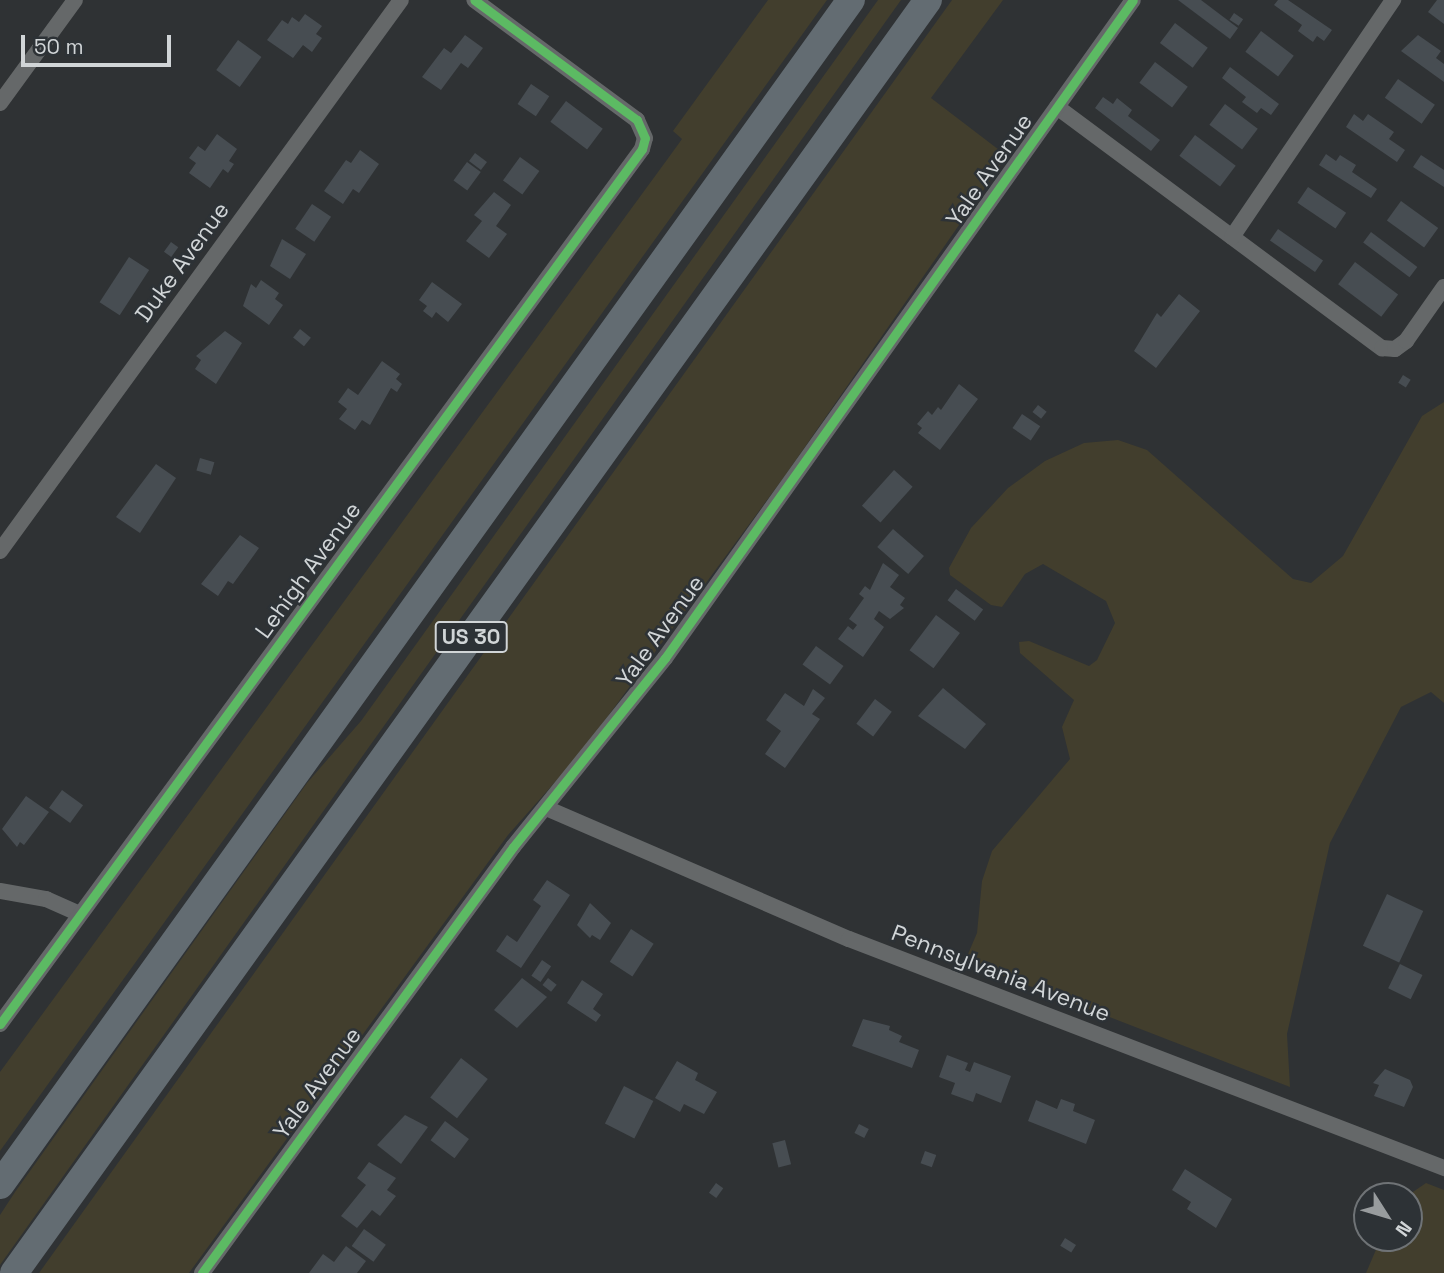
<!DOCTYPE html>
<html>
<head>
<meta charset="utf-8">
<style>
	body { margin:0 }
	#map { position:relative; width:1444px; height:1273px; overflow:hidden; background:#2f3234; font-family:"Space Grotesk",sans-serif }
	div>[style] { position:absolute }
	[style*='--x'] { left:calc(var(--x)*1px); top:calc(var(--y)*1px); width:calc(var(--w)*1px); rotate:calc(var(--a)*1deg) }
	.green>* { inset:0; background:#423e2d }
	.building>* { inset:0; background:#474d52; transform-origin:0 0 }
	.street>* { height:16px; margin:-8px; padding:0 8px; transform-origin:8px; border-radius:8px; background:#656869 }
	.highway>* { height:28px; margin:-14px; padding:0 14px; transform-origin:14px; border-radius:14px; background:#636c72 }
	.cycleway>* { height:9px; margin:-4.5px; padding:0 4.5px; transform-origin:4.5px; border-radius:4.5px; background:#5cba63 }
	span { translate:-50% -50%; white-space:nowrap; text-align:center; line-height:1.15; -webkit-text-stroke:5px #2d3236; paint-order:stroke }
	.shield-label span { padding:2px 5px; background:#2d3236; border:2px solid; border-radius:5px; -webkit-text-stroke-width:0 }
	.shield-label { font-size:21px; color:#d1d5d7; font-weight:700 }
	.street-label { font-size:23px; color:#d1d5d7 }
	.north { position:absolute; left:1353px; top:1182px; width:70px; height:70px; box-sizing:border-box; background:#2d3236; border:2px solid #6f7376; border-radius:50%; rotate:127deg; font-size:19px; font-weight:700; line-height:28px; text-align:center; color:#d1d5d7 }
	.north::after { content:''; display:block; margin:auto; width:24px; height:32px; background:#989c9e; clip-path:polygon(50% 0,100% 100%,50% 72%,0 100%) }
	.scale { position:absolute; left:21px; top:35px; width:150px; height:32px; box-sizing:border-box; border:4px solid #d1d5d7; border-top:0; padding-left:9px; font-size:21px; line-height:24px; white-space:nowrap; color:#d1d5d7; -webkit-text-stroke:5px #2d3236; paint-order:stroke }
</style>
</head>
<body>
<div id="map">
	<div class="green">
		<div style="clip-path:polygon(768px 0,827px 0,0 1151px,0 1072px,669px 157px,682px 139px,673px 131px)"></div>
		<div style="clip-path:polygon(878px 0,901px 0,0 1265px,0 1215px,15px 1192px,307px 783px,361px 721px)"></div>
		<div style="clip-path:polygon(952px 0,1003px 0,931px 98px,1007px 156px,784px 477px,580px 754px,508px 835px,189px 1273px,39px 1273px)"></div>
		<div style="clip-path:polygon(1444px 402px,1444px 703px,1431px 692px,1401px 707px,1330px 843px,1287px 1034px,1290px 1087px,965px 961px,977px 933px,982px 881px,992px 851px,1070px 759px,1062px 727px,1074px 700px,1020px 653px,1019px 642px,1029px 641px,1089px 666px,1097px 660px,1115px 623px,1106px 601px,1043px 564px,1025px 574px,1002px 607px,991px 605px,950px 575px,949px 568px,971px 528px,1008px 488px,1045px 461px,1084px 443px,1118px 440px,1147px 450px,1293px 579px,1311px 583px,1343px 556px,1422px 416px)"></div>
		<div style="clip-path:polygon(1426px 1183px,1444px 1190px,1444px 1273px,1366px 1273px,1381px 1238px,1409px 1238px,1407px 1196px)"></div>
	</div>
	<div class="building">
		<div style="clip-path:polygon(1178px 0,1201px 0,1238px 28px,1230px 39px)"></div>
		<div style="clip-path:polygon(1278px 0,1288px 0,1332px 30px,1324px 41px,1317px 36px,1313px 42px,1298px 31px,1302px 25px,1274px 5px)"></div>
		<div style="clip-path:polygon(1437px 0,1444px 0,1444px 24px,1428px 12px)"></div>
		<div style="left:1234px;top:13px;width:11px;height:8px;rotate:34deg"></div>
		<div style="clip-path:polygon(305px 14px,322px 26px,316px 34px,322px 38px,312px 52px,303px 45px,293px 58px,267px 40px,282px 20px,288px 24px,292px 17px,299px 22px)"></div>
		<div style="left:1175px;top:23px;width:41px;height:25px;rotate:37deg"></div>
		<div style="left:1261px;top:31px;width:41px;height:26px;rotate:37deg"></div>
		<div style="clip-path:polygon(465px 35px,483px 48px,468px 68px,461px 63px,441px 90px,422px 77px,444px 48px,451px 53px)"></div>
		<div style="clip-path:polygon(1418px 35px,1441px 51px,1436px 58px,1444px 64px,1444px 82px,1401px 51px)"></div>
		<div style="left:238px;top:40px;width:29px;height:37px;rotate:36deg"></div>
		<div style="left:1155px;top:62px;width:41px;height:26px;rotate:37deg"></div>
		<div style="clip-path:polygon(1230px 67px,1279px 104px,1271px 115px,1261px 108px,1257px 113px,1242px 102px,1246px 97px,1222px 78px)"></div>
		<div style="left:1398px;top:79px;width:45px;height:23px;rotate:35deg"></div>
		<div style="left:531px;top:84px;width:22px;height:24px;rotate:34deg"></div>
		<div style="clip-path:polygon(1103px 97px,1113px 104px,1117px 98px,1132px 110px,1128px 116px,1160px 140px,1151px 151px,1095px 108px)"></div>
		<div style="left:566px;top:101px;width:46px;height:26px;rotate:37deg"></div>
		<div style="left:1225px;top:104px;width:41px;height:26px;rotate:37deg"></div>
		<div style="clip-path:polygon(1354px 114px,1363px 121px,1368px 114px,1394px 132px,1389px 139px,1405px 150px,1397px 162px,1346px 127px)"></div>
		<div style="clip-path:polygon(217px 134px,237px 149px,229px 161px,234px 164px,228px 173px,223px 169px,210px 188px,189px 173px,196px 163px,189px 158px,198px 146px,205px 151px)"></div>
		<div style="left:1195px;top:135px;width:51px;height:26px;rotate:37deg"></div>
		<div style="clip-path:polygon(360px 150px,379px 164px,359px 193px,353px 189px,343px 204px,324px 191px,346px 160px,351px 163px)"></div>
		<div style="left:475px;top:153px;width:15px;height:10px;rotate:37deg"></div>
		<div style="clip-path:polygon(1326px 154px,1336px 161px,1340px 155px,1356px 165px,1352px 172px,1377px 189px,1371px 198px,1319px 165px)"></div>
		<div style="clip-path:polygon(1421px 155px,1444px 170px,1444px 187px,1413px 167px)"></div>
		<div style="left:520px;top:157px;width:24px;height:29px;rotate:36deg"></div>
		<div style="left:467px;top:162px;width:17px;height:23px;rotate:36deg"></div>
		<div style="left:1308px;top:187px;width:46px;height:19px;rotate:34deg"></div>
		<div style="clip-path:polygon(494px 192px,511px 205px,496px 226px,507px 234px,489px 258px,466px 241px,482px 221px,474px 215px)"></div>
		<div style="left:1401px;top:201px;width:46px;height:24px;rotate:36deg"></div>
		<div style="left:312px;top:204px;width:23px;height:30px;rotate:34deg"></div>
		<div style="left:1278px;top:229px;width:55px;height:14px;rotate:35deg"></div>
		<div style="left:1371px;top:232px;width:58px;height:13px;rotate:37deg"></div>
		<div style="clip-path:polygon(282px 239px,306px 254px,290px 279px,270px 266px)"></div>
		<div style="left:171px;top:242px;width:9px;height:12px;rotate:36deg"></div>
		<div style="left:129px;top:257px;width:24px;height:54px;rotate:33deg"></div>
		<div style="left:1355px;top:262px;width:54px;height:28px;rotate:37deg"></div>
		<div style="clip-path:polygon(261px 280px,279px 293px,275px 299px,283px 305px,269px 325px,243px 306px,251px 284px,256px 288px)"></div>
		<div style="clip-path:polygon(432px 282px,462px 304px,448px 322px,436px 312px,432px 318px,423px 311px,427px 306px,419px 300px)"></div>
		<div style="clip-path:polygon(1179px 294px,1200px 311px,1156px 368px,1134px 351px,1157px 313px,1161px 317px)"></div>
		<div style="left:300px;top:329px;width:14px;height:11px;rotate:39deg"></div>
		<div style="clip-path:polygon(225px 331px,242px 343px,216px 384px,195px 369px,201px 360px,196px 356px)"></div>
		<div style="clip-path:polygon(382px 361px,400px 374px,396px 379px,402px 384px,397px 392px,391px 388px,370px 425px,362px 420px,355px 430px,339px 419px,347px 409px,338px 402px,348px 388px,358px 395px)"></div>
		<div style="left:1403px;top:375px;width:9px;height:9px;rotate:32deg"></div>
		<div style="clip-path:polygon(959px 384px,978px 399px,940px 450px,918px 433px,922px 428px,917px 424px,928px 411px,932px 415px,938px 407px,941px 410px)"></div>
		<div style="left:1038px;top:405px;width:11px;height:9px;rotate:38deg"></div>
		<div style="left:1022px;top:414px;width:22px;height:17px;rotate:34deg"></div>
		<div style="left:200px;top:458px;width:15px;height:13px;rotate:16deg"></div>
		<div style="clip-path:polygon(156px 464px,176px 478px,140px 533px,116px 517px)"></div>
		<div style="left:894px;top:470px;width:25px;height:48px;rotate:42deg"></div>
		<div style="left:893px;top:529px;width:41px;height:24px;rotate:41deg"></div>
		<div style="clip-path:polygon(240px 535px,259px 548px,233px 584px,228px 581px,218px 596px,201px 584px)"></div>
		<div style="clip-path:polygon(883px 563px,899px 575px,890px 587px,905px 598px,900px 605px,904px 608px,890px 619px,879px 611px,874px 619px,884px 627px,863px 657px,838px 639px,848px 626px,853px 630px,857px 625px,849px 619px,864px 598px,859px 594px,865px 586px,870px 590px)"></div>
		<div style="left:956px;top:589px;width:34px;height:14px;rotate:37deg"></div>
		<div style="left:936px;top:615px;width:30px;height:44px;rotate:37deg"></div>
		<div style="left:816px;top:646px;width:34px;height:23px;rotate:36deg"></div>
		<div style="clip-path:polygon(943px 688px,986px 724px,965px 749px,918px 716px)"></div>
		<div style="clip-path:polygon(813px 689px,825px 698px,812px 714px,820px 719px,785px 768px,765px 754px,781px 731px,766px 720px,785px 693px,804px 706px)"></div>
		<div style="left:875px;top:699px;width:21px;height:31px;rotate:37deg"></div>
		<div style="left:62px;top:790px;width:26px;height:22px;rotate:36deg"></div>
		<div style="clip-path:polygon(26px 796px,49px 812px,24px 845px,20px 842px,17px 847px,2px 829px)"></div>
		<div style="clip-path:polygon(547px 880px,570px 895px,521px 968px,496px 951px,507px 935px,517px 942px,541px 906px,533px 900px)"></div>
		<div style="left:1387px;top:894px;width:40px;height:57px;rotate:25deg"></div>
		<div style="clip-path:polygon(590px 903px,611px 923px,600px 940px,592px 935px,590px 938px,577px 925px)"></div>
		<div style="left:631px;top:929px;width:27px;height:39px;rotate:33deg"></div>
		<div style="left:542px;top:960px;width:11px;height:19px;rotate:34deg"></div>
		<div style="left:1400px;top:964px;width:25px;height:27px;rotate:26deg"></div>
		<div style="clip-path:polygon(522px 978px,547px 997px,517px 1028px,494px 1010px)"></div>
		<div style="left:548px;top:978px;width:11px;height:9px;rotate:38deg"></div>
		<div style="clip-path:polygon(582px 980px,603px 994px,593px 1009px,601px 1015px,596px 1022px,567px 1003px)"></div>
		<div style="clip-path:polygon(863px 1019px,890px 1026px,889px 1030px,902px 1036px,899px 1042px,919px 1050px,912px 1068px,852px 1046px)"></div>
		<div style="clip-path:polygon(947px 1055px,968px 1063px,965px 1070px,970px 1072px,974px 1062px,1011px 1076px,1001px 1103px,976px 1093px,973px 1102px,951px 1094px,955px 1083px,939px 1077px)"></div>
		<div style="left:461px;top:1058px;width:34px;height:50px;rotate:38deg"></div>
		<div style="clip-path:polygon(677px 1061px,698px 1073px,695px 1080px,717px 1092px,704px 1114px,684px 1104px,680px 1112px,655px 1098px)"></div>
		<div style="clip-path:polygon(1385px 1069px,1410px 1080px,1413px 1087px,1404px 1107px,1374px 1096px,1379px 1085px,1373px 1083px)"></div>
		<div style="left:624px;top:1086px;width:33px;height:42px;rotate:27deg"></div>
		<div style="clip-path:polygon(1061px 1099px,1075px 1104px,1073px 1111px,1095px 1120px,1086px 1144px,1028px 1121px,1036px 1100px,1057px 1109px)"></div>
		<div style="clip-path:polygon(405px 1115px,428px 1127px,401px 1164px,377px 1145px)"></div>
		<div style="left:445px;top:1121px;width:30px;height:24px;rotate:37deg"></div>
		<div style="left:859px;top:1124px;width:11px;height:10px;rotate:27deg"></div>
		<div style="left:785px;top:1140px;width:25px;height:13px;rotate:76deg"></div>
		<div style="left:925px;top:1151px;width:12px;height:13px;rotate:20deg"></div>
		<div style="clip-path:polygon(369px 1162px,396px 1178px,387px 1190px,396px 1196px,380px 1216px,372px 1210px,357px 1228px,341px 1216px,366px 1185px,357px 1178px)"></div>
		<div style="clip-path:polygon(1185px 1169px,1232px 1199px,1216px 1228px,1187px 1209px,1191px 1202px,1172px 1190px)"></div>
		<div style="left:716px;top:1183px;width:9px;height:12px;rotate:36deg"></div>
		<div style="left:364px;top:1229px;width:27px;height:21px;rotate:36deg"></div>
		<div style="left:1065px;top:1238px;width:13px;height:9px;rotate:32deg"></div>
		<div style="clip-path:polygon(346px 1246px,366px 1261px,357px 1273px,309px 1273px,323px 1254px,334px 1262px)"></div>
	</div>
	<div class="street">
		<div style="--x:0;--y:103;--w:127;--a:-53.9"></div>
		<div style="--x:1057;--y:107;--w:405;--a:36.6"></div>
		<div style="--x:1382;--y:348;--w:13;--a:4"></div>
		<div style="--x:1395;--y:349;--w:14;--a:-36"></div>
		<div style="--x:1406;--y:341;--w:66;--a:-54.9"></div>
		<div style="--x:1232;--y:237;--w:287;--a:-55.8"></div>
		<div style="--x:0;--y:551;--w:681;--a:-53.95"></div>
		<div style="--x:546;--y:808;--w:330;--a:23.4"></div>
		<div style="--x:849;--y:939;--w:638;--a:21.05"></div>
		<div style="--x:0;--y:891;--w:47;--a:9.9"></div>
		<div style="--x:46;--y:899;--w:37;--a:24"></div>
		<div style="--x:0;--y:1024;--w:1085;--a:-53.73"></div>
		<div style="--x:642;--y:149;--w:11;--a:-75"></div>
		<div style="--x:645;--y:138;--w:20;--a:-114"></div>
		<div style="--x:637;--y:120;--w:202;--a:-143.6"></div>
		<div style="--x:202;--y:1273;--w:527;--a:-53.87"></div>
		<div style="--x:513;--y:847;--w:243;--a:-51.2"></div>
		<div style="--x:665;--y:658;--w:807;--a:-54.58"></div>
	</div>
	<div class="highway">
		<div style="--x:0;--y:1185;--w:1459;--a:-54.32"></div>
		<div style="--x:14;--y:1273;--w:1567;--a:-54.32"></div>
	</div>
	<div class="cycleway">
		<div style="--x:0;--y:1024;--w:1085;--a:-53.73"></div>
		<div style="--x:642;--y:149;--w:11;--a:-75"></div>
		<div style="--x:645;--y:138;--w:20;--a:-114"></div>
		<div style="--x:637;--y:120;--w:202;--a:-143.6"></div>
		<div style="--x:202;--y:1273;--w:527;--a:-53.87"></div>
		<div style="--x:513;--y:847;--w:243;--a:-51.2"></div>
		<div style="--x:665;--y:658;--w:807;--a:-54.58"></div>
	</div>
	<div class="shield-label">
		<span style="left:471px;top:637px">US 30</span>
	</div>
	<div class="street-label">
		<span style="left:989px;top:170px;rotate:-55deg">Yale Avenue</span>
		<span style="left:182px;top:262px;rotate:-54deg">Duke Avenue</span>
		<span style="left:308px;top:570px;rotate:-54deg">Lehigh Avenue</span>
		<span style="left:660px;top:631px;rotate:-54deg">Yale Avenue</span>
		<span style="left:1001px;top:973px;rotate:21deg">Pennsylvania Avenue</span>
		<span style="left:317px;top:1083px;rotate:-54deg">Yale Avenue</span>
	</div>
	<div class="north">N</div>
	<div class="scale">50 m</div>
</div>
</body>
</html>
